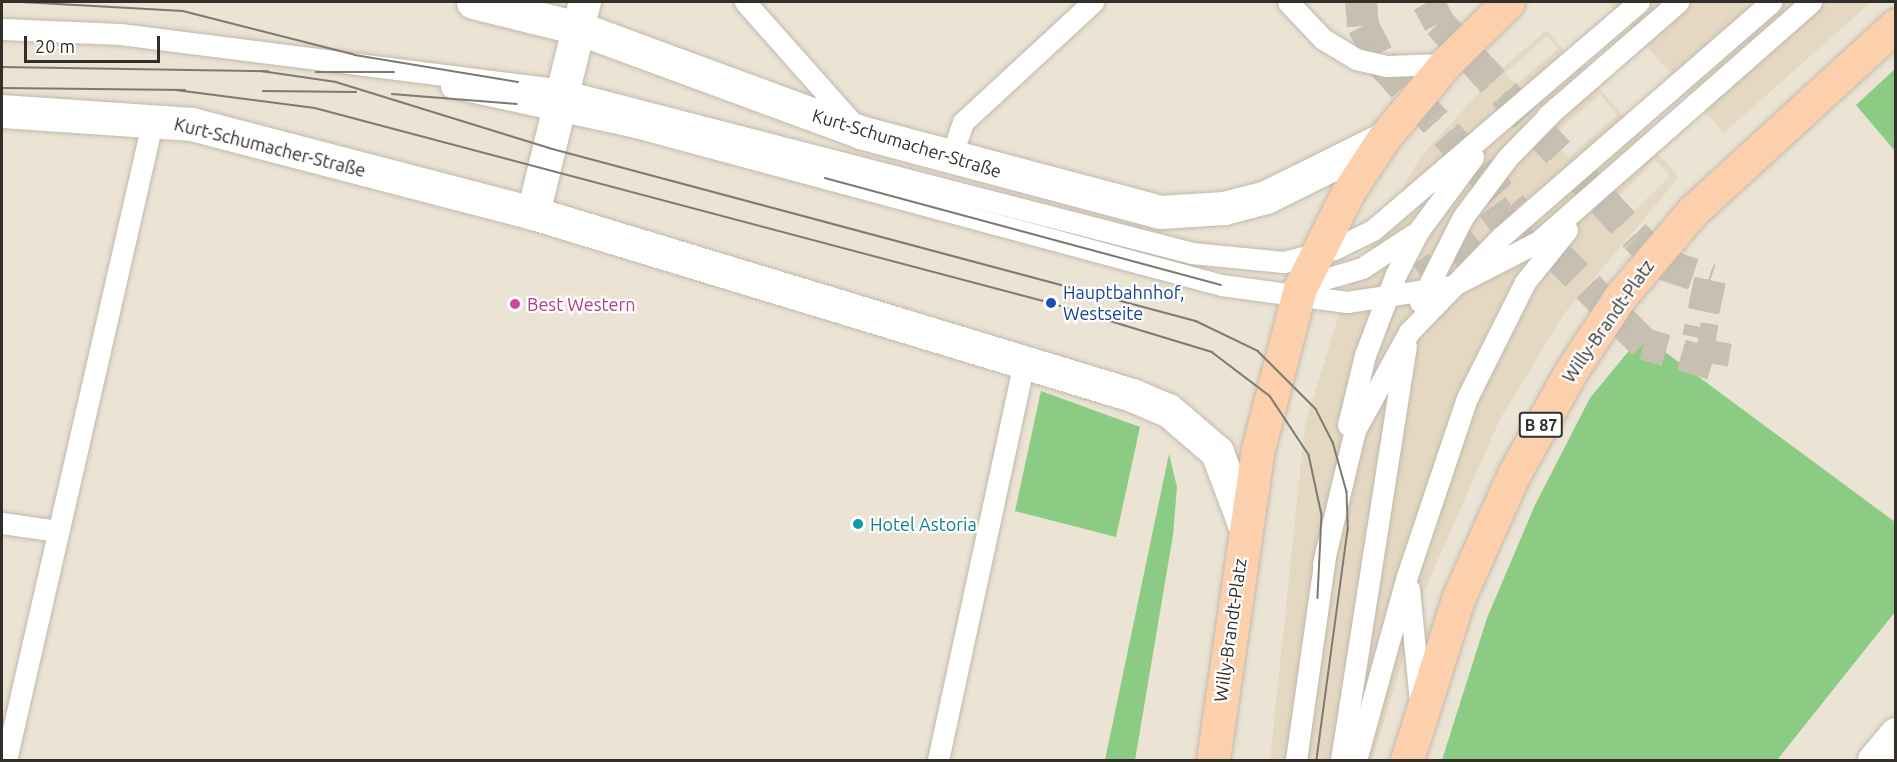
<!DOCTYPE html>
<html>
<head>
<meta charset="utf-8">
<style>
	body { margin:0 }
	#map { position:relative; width:1897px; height:762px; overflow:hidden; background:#ebe3d4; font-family:Ubuntu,sans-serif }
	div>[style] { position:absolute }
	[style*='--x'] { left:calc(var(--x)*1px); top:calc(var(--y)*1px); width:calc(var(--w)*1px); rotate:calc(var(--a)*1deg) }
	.built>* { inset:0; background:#e4d8c3 }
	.green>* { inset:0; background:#8ccb83 }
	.pedestrian-tunnel>* { height:32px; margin-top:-16px; transform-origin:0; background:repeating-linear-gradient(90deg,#c6bfb2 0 32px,transparent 0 48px) }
	.roads { filter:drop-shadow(0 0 2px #c1b9ab) drop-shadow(0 0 2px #c1b9ab) }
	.service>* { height:21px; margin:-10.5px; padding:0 10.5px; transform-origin:10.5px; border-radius:10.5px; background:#fff }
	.pedestrian>* { height:32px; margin:-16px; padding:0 16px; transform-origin:16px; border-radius:16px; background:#fff }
	.minor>* { height:33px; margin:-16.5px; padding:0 16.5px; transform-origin:16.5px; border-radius:16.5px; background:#fff }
	.primary>* { height:33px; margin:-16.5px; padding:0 16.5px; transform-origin:16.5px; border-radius:16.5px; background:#fdd0ad }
	.tram>* { height:1.5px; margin:-0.75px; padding:0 0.75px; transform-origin:0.75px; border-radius:0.75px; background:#7f7a71 }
	.dots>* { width:16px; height:16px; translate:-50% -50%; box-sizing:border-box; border:3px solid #fff; border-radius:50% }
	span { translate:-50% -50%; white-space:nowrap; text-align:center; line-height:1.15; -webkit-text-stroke:4.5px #fff; paint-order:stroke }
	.shield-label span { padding:2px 4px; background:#fff; border:2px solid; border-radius:4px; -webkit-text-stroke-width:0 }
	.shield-label { font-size:16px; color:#322f2a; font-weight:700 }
	.street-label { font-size:18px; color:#322f2a }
	.transit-label { font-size:18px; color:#164399 }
	.left { translate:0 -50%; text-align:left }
	.hotel-label { font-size:18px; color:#b23c85 }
	.culture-label { font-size:18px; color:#0d838f }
	.frame { position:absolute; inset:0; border:3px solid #322f2a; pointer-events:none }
	.scale { position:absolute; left:24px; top:36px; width:136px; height:27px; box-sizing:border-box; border:3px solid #322f2a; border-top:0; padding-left:8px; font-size:18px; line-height:21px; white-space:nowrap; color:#322f2a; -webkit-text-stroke:4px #fff; paint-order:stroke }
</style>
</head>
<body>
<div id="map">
	<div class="built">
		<div style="clip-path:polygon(1607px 2px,1871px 2px,1724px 133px)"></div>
		<div style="clip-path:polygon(evenodd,1546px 30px,1679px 177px,1564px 314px,1500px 419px,1423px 594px,1372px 760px,1270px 760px,1305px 424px,1346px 291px,1419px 159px,1490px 80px,1546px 30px,1547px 36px,1558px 49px,1516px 85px,1505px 73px,1547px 36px,1546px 30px,1600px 94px,1617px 115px,1569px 157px,1551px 137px,1600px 94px,1546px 30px,1655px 160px,1670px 176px,1631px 214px,1616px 199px,1655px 160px)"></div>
	</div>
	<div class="green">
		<div style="clip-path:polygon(1895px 69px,1895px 151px,1856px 105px)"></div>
		<div style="clip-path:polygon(1642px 335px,1895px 522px,1895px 612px,1777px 760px,1442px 760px,1487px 618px,1535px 505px,1590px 398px)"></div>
		<div style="clip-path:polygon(1041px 391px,1140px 427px,1116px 537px,1015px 511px)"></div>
		<div style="clip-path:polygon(1169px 454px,1177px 487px,1173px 535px,1135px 760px,1105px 760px)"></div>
	</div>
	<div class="pedestrian-tunnel">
		<div style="--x:1361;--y:2;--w:24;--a:85"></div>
		<div style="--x:1363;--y:26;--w:42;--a:62.8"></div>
		<div style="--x:1382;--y:63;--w:198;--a:47.9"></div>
		<div style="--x:1515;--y:210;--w:115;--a:143.8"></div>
		<div style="--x:1428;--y:2;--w:24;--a:62"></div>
		<div style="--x:1439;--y:23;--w:291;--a:47.4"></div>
		<div style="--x:1636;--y:237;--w:38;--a:45"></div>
		<div style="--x:1663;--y:264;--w:50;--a:18.8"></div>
		<div style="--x:1710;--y:280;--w:59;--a:101.7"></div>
		<div style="--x:1698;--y:338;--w:18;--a:9"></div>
		<div style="--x:1716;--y:341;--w:23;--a:100"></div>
		<div style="--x:1712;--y:364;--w:71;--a:-163.6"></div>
		<div style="--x:1644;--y:344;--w:153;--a:-134.5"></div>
		<div style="--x:1537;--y:235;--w:13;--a:141"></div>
	</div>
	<div class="roads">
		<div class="service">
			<div style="--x:745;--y:2;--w:167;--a:48.4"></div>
			<div style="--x:1288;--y:2;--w:51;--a:46.6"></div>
			<div style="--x:1323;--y:39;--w:39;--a:31"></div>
			<div style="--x:1356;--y:59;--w:31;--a:13"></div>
			<div style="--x:1386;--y:66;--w:59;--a:-1.9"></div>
			<div style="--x:2;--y:29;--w:118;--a:2.4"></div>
			<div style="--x:120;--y:34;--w:445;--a:7.2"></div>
			<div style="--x:561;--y:90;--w:652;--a:14.48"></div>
			<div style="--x:1192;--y:253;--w:92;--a:5.6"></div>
			<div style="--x:1284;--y:262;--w:52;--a:-14.6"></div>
			<div style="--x:1334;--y:249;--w:43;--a:-26"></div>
			<div style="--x:1373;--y:230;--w:350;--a:-40.6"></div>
			<div style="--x:451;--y:87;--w:189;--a:12.2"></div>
			<div style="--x:636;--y:127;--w:606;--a:15.11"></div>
			<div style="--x:1221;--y:285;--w:127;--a:7.7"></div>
			<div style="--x:1347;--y:302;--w:106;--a:-8.7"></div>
			<div style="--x:1452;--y:286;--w:98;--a:-27.3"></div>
			<div style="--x:1539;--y:241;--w:362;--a:-41.3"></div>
			<div style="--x:1547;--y:116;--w:174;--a:-41"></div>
			<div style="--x:951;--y:157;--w:37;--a:-71"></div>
			<div style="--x:963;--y:122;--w:177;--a:-42.7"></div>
			<div style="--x:1294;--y:288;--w:71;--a:-16.4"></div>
			<div style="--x:1362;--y:268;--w:62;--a:-33.2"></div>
			<div style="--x:1420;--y:302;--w:95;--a:-63.2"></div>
			<div style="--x:1463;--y:217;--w:75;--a:-53.1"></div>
			<div style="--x:1508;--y:157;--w:70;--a:-45.6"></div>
			<div style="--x:1348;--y:425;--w:72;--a:-76.3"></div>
			<div style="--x:1365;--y:355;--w:87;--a:-69.1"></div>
			<div style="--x:1396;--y:274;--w:50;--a:-62.4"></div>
			<div style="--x:1419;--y:230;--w:91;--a:-53.5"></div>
			<div style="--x:2;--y:523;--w:57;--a:8.1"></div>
			<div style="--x:1323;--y:564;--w:138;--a:-76.6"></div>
			<div style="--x:1355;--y:430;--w:112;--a:-61.1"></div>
			<div style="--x:1409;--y:332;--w:132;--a:-45.9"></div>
			<div style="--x:1501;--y:237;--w:358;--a:-41"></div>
			<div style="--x:1409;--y:589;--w:113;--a:84.4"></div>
			<div style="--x:6;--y:760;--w:658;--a:-77.08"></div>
			<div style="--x:938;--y:760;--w:407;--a:-77.8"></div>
			<div style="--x:1296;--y:760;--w:212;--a:-81.9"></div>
			<div style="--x:1341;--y:760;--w:419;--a:-81.1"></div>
			<div style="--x:1356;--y:760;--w:191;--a:-74.5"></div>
			<div style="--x:1407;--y:576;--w:188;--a:-71.4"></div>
			<div style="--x:1467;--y:398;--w:130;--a:-63.4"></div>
			<div style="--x:1525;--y:282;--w:67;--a:-51.1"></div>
		</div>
		<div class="pedestrian">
			<div style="--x:578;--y:28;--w:27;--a:-75"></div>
		</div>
		<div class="minor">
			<div style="--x:473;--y:2;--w:108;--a:13.9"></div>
			<div style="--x:578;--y:28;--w:301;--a:20.2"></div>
			<div style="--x:860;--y:132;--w:310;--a:14.9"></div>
			<div style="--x:1160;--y:212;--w:64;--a:-3.6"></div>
			<div style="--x:1224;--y:208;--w:43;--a:-14.7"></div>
			<div style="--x:1266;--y:197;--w:131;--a:-26.4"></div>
			<div style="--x:2;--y:111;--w:189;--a:3.9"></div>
			<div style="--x:191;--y:124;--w:353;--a:14.6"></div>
			<div style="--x:533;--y:213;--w:626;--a:16.9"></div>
			<div style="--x:1132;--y:395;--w:39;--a:23"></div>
			<div style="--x:1168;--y:410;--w:65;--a:40.6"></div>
			<div style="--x:1217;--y:452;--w:77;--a:69.4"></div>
			<div style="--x:533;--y:213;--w:190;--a:-76.3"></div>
			<div style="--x:1874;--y:760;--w:34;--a:-50"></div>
		</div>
		<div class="primary">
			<div style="--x:1213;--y:760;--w:314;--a:-81.8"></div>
			<div style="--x:1258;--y:449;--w:166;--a:-75.4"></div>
			<div style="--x:1300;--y:288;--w:105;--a:-63.4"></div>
			<div style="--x:1347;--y:194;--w:66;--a:-56.8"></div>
			<div style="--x:1383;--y:139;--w:97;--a:-50.4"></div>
			<div style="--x:1445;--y:64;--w:88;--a:-44.5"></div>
			<div style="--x:1407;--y:760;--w:169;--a:-72.4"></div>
			<div style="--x:1458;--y:599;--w:137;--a:-65.9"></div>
			<div style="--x:1514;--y:474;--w:115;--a:-61"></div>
			<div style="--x:1570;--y:373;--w:91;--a:-56.7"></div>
			<div style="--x:1620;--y:297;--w:113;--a:-49.7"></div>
			<div style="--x:1693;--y:211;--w:275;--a:-42.5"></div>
		</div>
	</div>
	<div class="tram">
		<div style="--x:22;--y:2;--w:161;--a:3.2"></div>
		<div style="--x:183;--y:11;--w:178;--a:14.3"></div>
		<div style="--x:355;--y:55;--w:165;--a:9.4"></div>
		<div style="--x:2;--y:67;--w:266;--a:0.9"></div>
		<div style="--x:261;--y:71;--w:76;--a:8.3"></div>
		<div style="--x:336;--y:82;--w:223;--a:17.2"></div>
		<div style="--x:549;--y:148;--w:670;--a:14.97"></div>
		<div style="--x:1196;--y:321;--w:69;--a:25.8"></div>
		<div style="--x:1258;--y:351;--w:82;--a:45"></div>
		<div style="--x:1316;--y:409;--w:37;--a:63"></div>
		<div style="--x:1333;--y:442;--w:52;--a:74.4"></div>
		<div style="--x:1347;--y:492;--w:38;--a:88"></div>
		<div style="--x:1348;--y:530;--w:232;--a:97.7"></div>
		<div style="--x:316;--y:72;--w:78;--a:0"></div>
		<div style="--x:2;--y:88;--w:183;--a:0.6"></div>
		<div style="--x:176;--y:90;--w:140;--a:7.4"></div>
		<div style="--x:315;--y:108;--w:761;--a:14.84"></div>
		<div style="--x:1051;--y:303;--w:168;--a:16.9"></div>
		<div style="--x:1212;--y:352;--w:73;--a:37.2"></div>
		<div style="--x:1270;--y:396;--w:71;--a:56.5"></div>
		<div style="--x:1309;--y:455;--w:61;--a:77.8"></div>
		<div style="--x:1322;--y:515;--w:83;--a:92.8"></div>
		<div style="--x:263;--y:91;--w:93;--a:0.6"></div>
		<div style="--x:392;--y:94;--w:125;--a:4.6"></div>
		<div style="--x:825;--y:178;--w:410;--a:15.1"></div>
	</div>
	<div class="dots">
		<div style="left:1051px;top:303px;background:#1a4fb4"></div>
		<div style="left:515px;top:304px;background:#d1479c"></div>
		<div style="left:858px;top:524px;background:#0f9aa8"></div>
	</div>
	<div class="shield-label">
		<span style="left:1541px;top:425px">B 87</span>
	</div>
	<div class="street-label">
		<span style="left:907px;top:143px;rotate:17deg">Kurt-Schumacher-Straße</span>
		<span style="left:270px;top:147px;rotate:14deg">Kurt-Schumacher-Straße</span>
		<span style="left:1608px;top:321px;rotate:-55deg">Willy-Brandt-Platz</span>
		<span style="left:1230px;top:630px;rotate:-82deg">Willy-Brandt-Platz</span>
	</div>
	<div class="transit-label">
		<span class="left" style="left:1063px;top:303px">Hauptbahnhof,<br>Westseite</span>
	</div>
	<div class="hotel-label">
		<span class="left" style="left:527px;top:304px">Best Western</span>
	</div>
	<div class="culture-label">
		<span class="left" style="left:870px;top:524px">Hotel Astoria</span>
	</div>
	<div class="frame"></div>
	<div class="scale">20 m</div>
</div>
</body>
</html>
